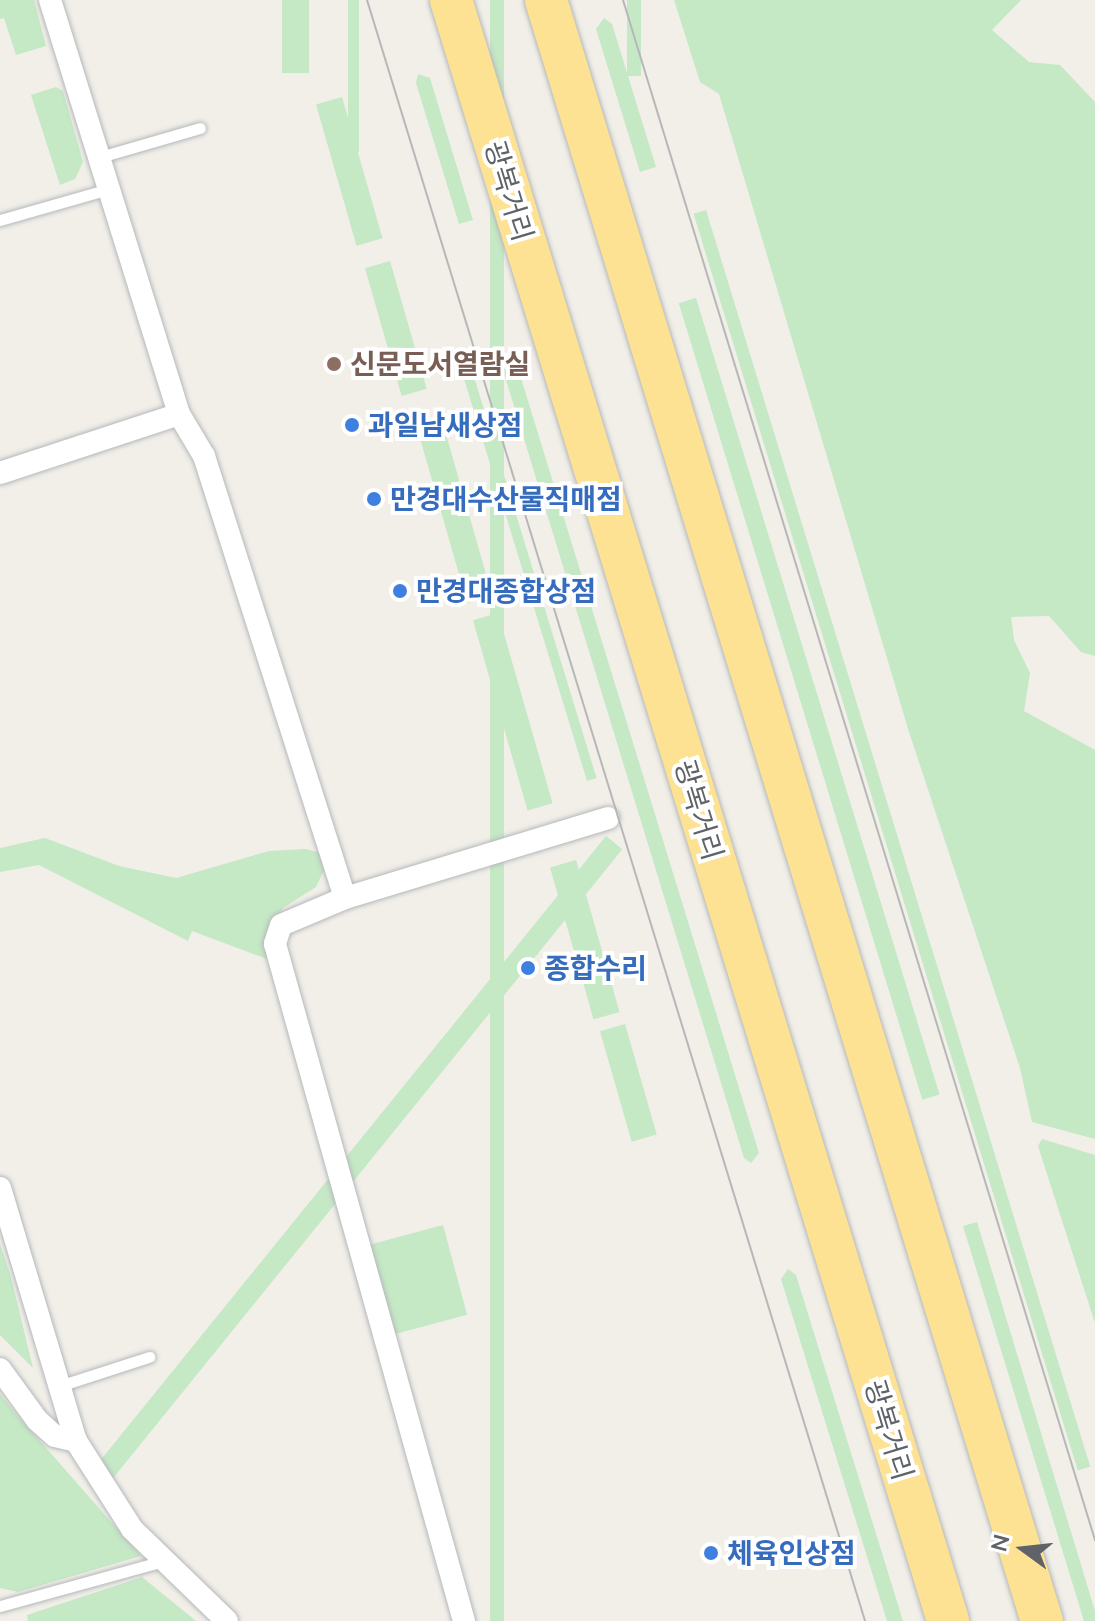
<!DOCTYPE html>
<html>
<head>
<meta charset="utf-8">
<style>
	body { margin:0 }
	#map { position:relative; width:1095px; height:1621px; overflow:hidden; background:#f1efe8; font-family:Mulish,"Noto Sans KR",sans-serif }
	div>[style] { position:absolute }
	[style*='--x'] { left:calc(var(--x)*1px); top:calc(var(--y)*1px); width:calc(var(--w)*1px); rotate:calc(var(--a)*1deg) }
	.green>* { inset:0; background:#c5e8c5; transform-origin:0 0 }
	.roads { filter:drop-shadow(0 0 2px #b5b8bc) drop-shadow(0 0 2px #b5b8bc) }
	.lane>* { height:11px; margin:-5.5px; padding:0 5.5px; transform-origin:5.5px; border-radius:5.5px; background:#fff }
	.street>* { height:22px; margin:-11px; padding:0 11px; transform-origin:11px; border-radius:11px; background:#fff }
	.highway>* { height:42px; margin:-21px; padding:0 21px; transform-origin:21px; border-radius:21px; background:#fde293 }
	.tram>* { height:2px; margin:-1px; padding:0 1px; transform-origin:1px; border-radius:1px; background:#b6b7b8 }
	.dots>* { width:22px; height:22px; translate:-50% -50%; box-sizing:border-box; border:4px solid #fff; border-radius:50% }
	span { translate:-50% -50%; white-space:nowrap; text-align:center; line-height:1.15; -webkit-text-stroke:8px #fff; paint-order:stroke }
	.street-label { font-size:28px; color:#5f6368 }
	.education-label { font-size:28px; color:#785e54; font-weight:700 }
	.left { translate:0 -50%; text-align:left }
	.shop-label { font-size:28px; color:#366cbe; font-weight:700 }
	.north { position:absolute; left:983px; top:1509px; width:80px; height:80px; -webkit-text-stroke:6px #fff; paint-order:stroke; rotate:285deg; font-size:22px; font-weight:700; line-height:32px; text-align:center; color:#5f6368 }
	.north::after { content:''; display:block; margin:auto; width:28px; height:36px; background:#5f6368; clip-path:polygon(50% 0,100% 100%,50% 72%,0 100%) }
</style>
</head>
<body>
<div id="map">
	<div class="green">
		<div style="clip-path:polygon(0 0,34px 0,46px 46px,16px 55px,4px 18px,0 19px)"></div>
		<div style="left:282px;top:0;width:27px;height:73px"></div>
		<div style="left:348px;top:0;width:11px;height:152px"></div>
		<div style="left:490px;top:0;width:14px;height:1696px"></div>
		<div style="left:627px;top:0;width:14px;height:76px"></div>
		<div style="clip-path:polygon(674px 0,1021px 0,992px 30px,1029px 62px,1060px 65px,1095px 102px,1095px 656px,1081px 652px,1049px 616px,1011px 617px,1014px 640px,1030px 673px,1024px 711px,1095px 750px,1095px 1139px,1032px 1122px,1020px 1068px,909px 732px,719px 94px,700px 82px)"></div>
		<div style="clip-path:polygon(604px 18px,612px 24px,656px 167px,640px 172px,596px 29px)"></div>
		<div style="clip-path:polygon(418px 74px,430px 78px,473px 220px,459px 224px,416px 83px)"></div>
		<div style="clip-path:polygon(56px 87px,63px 91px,83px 162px,75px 179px,60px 185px,31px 95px)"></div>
		<div style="left:342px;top:97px;width:147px;height:27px;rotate:74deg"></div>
		<div style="left:706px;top:210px;width:1314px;height:13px;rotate:73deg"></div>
		<div style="left:390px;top:261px;width:133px;height:26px;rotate:74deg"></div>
		<div style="left:696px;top:298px;width:833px;height:18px;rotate:73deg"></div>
		<div style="clip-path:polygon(513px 352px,759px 1153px,751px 1163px,744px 1158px,499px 357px)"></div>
		<div style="left:470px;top:364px;width:433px;height:10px;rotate:73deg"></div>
		<div style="left:441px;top:417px;width:186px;height:26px;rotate:74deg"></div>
		<div style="left:498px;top:613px;width:198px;height:26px;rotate:74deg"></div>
		<div style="left:606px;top:836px;width:21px;height:821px;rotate:39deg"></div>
		<div style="clip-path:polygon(45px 838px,119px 866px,176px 878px,269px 851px,306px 849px,320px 853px,325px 868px,316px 887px,283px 908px,273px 924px,267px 959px,192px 931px,188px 941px,39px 865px,0 872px,0 848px)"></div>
		<div style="left:576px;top:860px;width:158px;height:27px;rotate:74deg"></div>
		<div style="left:625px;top:1024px;width:115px;height:26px;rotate:74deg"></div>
		<div style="clip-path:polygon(1042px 1139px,1095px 1155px,1095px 1323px,1038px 1146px)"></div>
		<div style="clip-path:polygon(977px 1222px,1095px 1611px,1095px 1621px,1084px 1621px,963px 1226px)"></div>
		<div style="left:443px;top:1225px;width:93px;height:80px;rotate:75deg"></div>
		<div style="clip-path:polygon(0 1244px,11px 1277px,33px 1368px,0 1335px)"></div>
		<div style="clip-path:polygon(788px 1269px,796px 1275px,903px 1621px,887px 1621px,781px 1279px)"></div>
		<div style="clip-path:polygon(0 1394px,18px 1416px,141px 1556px,18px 1592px,0 1588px)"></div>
		<div style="clip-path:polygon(142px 1577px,196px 1621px,28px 1621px,27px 1615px)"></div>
	</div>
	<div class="roads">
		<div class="lane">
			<div style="--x:100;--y:157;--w:104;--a:-16.2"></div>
			<div style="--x:0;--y:220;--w:113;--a:-15.9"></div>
			<div style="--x:59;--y:1386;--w:95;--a:-17.9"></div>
			<div style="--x:0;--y:1606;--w:169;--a:-15.4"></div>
		</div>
		<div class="street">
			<div style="--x:179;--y:414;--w:49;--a:59.2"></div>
			<div style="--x:204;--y:456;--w:464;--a:72.3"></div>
			<div style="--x:345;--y:898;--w:275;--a:-16.9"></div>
			<div style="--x:0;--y:473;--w:188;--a:-18.2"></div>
			<div style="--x:179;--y:414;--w:434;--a:-107.3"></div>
			<div style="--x:345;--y:898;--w:69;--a:157.1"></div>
			<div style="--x:281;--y:925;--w:20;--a:108"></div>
			<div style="--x:275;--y:944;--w:703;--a:74.4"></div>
			<div style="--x:0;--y:1188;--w:264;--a:73.3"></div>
			<div style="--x:76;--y:1441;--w:104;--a:57.5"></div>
			<div style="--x:132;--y:1529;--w:132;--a:44.1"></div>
			<div style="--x:0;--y:1369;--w:63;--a:54"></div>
			<div style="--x:37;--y:1420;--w:24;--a:42"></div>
			<div style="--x:55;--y:1436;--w:22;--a:13"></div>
		</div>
		<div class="highway">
			<div style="--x:451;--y:0;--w:1695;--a:72.95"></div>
			<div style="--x:546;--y:0;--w:1695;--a:72.99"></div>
		</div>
	</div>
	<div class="tram">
		<div style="--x:367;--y:0;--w:1696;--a:72.92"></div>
		<div style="--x:623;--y:0;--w:1611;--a:72.96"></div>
	</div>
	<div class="dots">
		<div style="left:334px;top:364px;background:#8d6e63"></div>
		<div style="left:352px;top:425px;background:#3f7fe0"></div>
		<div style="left:374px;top:499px;background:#3f7fe0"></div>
		<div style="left:400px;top:591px;background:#3f7fe0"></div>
		<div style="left:528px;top:968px;background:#3f7fe0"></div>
		<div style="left:711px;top:1553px;background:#3f7fe0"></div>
	</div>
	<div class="street-label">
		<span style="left:509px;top:191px;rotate:73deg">광복거리</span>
		<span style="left:699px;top:810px;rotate:73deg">광복거리</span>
		<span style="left:889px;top:1430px;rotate:73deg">광복거리</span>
	</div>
	<div class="education-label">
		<span class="left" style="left:350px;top:364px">신문도서열람실</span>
	</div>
	<div class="shop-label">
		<span class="left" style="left:368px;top:425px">과일남새상점</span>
		<span class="left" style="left:390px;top:499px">만경대수산물직매점</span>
		<span class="left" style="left:416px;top:591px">만경대종합상점</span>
		<span class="left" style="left:544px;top:968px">종합수리</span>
		<span class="left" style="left:727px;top:1553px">체육인상점</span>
	</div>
	<div class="north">N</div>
</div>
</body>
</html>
